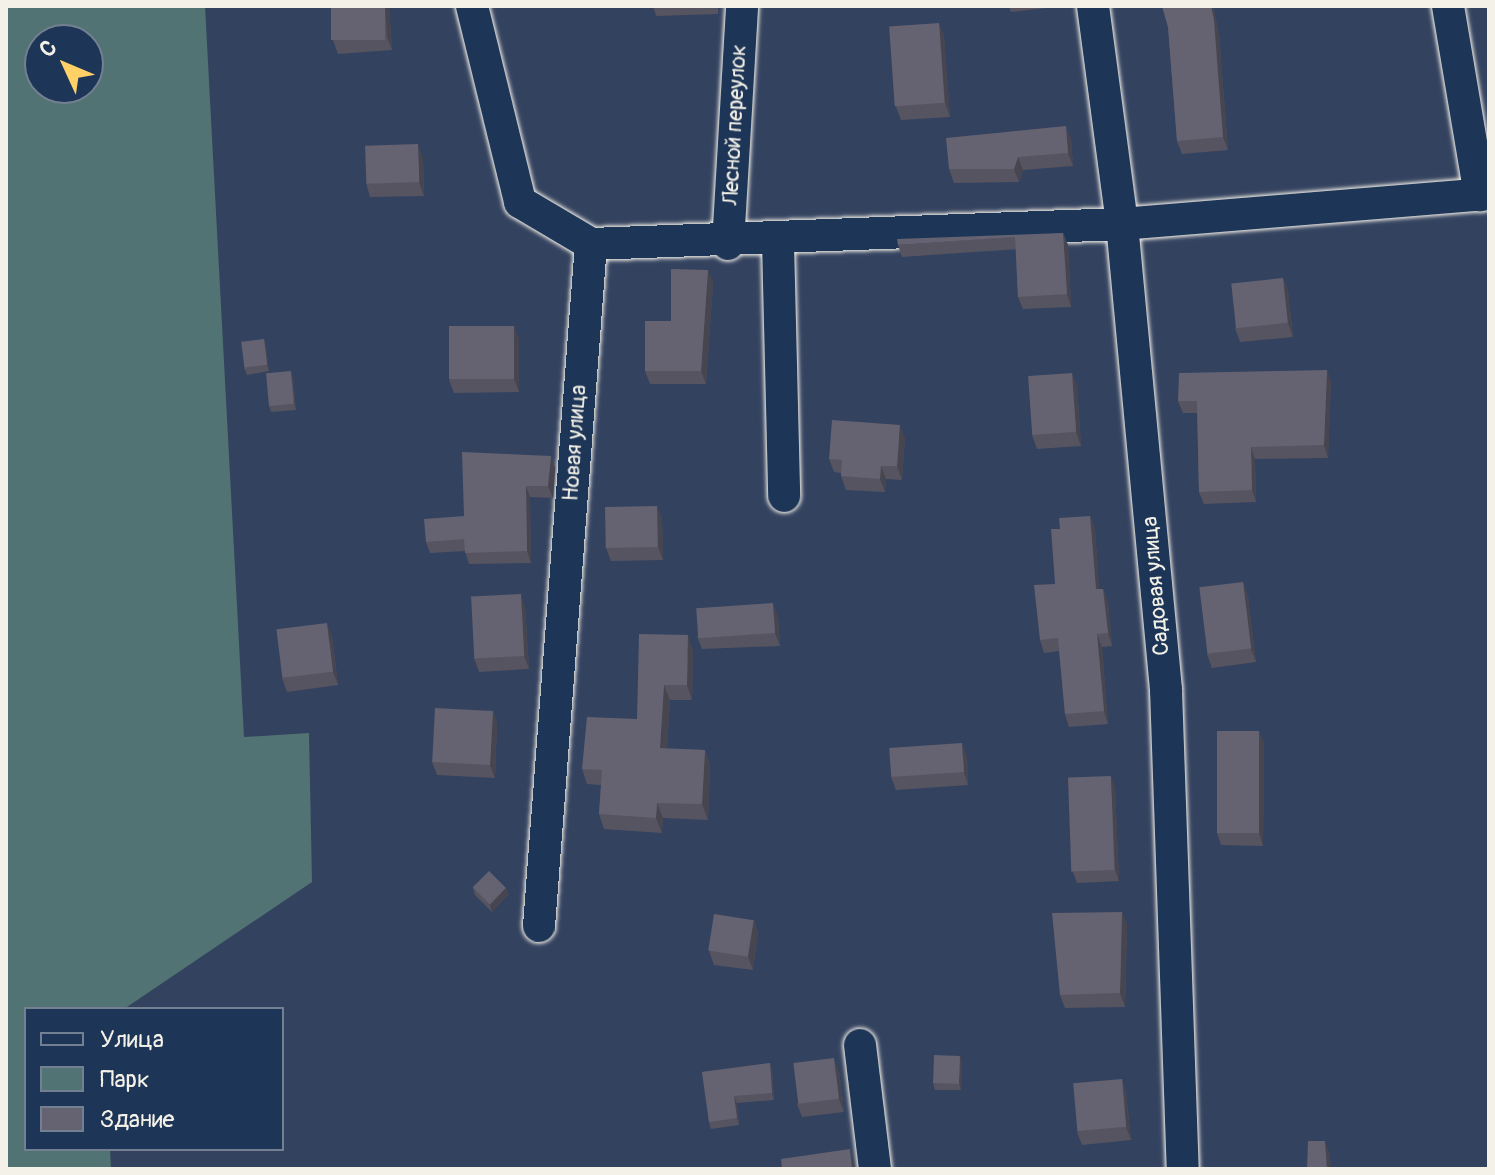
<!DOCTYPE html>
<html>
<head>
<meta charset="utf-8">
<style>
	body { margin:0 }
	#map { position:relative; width:1495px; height:1175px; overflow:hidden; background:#33425f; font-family:Pangolin,sans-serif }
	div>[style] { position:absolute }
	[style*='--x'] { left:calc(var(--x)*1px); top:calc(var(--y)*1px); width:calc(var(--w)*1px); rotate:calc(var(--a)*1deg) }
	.green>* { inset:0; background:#527373 }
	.roads { filter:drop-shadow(0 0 2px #f4f1e8) drop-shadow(0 0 2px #f4f1e8) }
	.street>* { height:32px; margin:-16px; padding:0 16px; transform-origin:16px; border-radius:16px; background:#1d3557 }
	.wall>* { inset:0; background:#575461 }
	.shaded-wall>* { inset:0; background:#47454f }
	.building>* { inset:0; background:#656271; transform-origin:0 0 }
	span { translate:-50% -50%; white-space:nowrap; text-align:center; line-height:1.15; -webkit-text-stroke:6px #1d3557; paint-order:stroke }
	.street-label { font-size:22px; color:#f4f1e8 }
	.frame { position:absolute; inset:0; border:8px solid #f4f1e8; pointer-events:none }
	.legend { position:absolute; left:24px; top:1007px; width:260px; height:144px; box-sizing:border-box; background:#1d3557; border:2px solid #738091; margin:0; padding:10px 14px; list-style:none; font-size:24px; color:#f4f1e8 }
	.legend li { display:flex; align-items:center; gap:16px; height:40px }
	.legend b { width:40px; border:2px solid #738091 }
	.north { position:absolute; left:24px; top:24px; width:80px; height:80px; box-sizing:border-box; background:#1d3557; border:2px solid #738091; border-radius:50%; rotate:314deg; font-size:22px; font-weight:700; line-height:32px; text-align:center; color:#f4f1e8 }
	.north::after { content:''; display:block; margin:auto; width:28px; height:36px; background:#ffd166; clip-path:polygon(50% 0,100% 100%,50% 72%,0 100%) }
</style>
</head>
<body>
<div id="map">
	<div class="green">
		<div style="clip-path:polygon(evenodd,6px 6px,205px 6px,244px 737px,309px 733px,312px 882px,124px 1009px,26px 1009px,26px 1149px,110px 1149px,111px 1169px,6px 1169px,6px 6px,40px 40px,88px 40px,88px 88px,40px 88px,40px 40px)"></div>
	</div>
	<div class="roads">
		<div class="street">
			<div style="--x:472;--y:6;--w:202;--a:76.2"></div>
			<div style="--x:520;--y:202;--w:82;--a:30.6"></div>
			<div style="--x:591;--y:244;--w:684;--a:94.36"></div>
			<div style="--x:1093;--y:6;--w:220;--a:82.4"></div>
			<div style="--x:1122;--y:224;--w:468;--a:84.6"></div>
			<div style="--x:1166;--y:690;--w:479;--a:88"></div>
			<div style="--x:1448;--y:6;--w:192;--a:80.4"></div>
			<div style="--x:778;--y:242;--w:254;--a:88.6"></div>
			<div style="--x:591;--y:244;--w:531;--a:-2.16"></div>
			<div style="--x:1122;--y:224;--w:368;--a:-4.7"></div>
			<div style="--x:728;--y:244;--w:238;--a:-86.6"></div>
			<div style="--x:860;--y:1045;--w:125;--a:83.1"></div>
		</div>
	</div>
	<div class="wall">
		<div style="clip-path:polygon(331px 6px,389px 6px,392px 50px,338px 54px,333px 40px)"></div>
		<div style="clip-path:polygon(653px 6px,718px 6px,718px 14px,656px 16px)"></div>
		<div style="clip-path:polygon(1009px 6px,1056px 6px,1056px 7px,1011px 12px)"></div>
		<div style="clip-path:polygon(1162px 6px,1213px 6px,1219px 34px,1228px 150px,1182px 154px,1177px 141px,1168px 27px)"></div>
		<div style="clip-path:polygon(939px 23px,944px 37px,950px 117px,901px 120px,896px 107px)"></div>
		<div style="clip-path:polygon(1071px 139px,1073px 166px,1023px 170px,1019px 182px,954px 183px,949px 169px)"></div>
		<div style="clip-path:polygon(423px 158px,424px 196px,370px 197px,366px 183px)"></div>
		<div style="clip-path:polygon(1063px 233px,1068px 245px,1071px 307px,1023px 309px,1018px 297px,1016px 249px,902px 257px,898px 245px)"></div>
		<div style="clip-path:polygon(708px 270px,713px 283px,706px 384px,650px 384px,645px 371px)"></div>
		<div style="clip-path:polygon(1283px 278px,1288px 291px,1293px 337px,1240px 342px,1235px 328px)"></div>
		<div style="clip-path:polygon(514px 326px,519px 340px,519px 392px,454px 393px,449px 380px)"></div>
		<div style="clip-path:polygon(264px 339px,266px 346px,269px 371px,247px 375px,244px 368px)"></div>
		<div style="clip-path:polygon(1327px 370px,1331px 382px,1328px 458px,1255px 459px,1256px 502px,1204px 504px,1199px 492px,1197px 413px,1183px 413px,1178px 401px)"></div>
		<div style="clip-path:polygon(1072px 373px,1077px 387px,1081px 446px,1037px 449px,1032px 435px)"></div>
		<div style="clip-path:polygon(293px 378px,296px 410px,271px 412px,269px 406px)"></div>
		<div style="clip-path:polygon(905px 438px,902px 480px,886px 479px,885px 492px,846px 490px,841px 476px,841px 473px,834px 472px,829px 459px)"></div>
		<div style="clip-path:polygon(551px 456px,555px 468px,553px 498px,530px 497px,531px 563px,469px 564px,465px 551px,430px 553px,426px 542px)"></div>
		<div style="clip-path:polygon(657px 506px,662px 519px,663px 560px,611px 561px,606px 548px)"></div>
		<div style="clip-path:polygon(1090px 516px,1095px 529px,1099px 589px,1103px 589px,1108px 602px,1112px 646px,1102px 647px,1108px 724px,1069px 727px,1065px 714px,1059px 651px,1044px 653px,1040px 640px,1055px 584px,1060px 529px)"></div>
		<div style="clip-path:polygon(1243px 582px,1248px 596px,1256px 662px,1212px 668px,1207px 654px)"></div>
		<div style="clip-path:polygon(525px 607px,529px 669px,479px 672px,474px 658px)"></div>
		<div style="clip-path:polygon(778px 616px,780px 646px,702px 649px,697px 636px)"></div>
		<div style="clip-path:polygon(332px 636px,338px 685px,287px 692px,282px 678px)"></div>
		<div style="clip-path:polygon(693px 650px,692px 700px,670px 700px,667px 749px,705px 750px,710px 765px,708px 820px,663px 818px,662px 833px,604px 829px,599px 814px,601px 785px,587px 784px,582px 769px,637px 719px)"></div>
		<div style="clip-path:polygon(493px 711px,497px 724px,495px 778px,437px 775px,432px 762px)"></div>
		<div style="clip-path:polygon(1259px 731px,1264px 743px,1263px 846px,1221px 845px,1217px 833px)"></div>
		<div style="clip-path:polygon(967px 756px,968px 785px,896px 790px,891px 777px)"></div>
		<div style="clip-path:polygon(1115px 787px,1119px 881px,1077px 883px,1073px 872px)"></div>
		<div style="clip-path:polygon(473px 888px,509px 894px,492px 912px,475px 895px)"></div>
		<div style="clip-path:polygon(1122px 912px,1127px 925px,1125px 1007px,1065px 1008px,1060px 995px)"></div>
		<div style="clip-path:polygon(754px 920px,758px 933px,753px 970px,714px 965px,709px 951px)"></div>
		<div style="clip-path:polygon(960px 1056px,962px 1063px,961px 1090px,935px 1090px,933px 1083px)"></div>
		<div style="clip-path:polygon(770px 1063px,772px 1070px,774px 1100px,737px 1103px,739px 1125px,711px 1129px,709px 1122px,702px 1072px)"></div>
		<div style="clip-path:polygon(839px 1071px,844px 1112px,802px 1117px,797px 1104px)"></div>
		<div style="clip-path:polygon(1122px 1079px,1126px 1093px,1131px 1140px,1082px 1145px,1077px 1132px)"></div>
	</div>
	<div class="shaded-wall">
		<div style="clip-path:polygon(385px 6px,389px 6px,392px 50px,387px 37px)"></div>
		<div style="clip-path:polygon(1211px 6px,1213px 6px,1219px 34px,1228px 150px,1223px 137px)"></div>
		<div style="clip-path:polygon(939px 23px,944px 37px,950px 117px,945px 103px)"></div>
		<div style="clip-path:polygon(1066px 126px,1071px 139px,1073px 166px,1068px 153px)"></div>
		<div style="clip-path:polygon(418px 144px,423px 158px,424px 196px,419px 182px)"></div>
		<div style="clip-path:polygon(1018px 157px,1023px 170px,1019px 182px,1014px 169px)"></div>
		<div style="clip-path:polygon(1063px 233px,1068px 245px,1071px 307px,1067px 294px)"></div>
		<div style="clip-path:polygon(708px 270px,713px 283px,706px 384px,701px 371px)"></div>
		<div style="clip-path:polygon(1283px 278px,1288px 291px,1293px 337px,1288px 323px)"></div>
		<div style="clip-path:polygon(514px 326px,519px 340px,519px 392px,514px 379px)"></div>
		<div style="clip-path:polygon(264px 339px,266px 346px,269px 371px,267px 365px)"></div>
		<div style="clip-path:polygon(1327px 370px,1331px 382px,1328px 458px,1324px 445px)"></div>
		<div style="clip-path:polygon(291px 371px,293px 378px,296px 410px,294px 404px)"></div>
		<div style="clip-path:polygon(1072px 373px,1077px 387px,1081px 446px,1076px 432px)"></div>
		<div style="clip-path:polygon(900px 425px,905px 438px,902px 480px,897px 466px)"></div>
		<div style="clip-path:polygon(1251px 447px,1255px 459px,1256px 502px,1252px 490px)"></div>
		<div style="clip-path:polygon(551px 456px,555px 468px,553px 498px,548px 486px)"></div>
		<div style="clip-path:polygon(881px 466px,886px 479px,885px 492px,880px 479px)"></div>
		<div style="clip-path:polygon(526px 486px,530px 497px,531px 563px,527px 551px)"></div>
		<div style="clip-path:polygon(657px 506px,662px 519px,663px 560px,658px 547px)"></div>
		<div style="clip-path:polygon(1090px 516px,1095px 529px,1100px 602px,1096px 589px)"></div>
		<div style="clip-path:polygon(1243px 582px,1248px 596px,1256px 662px,1251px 649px)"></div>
		<div style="clip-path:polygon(1103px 589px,1108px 602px,1112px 646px,1108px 633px)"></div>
		<div style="clip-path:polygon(521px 594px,525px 607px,529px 669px,524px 656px)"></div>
		<div style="clip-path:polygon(773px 603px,778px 616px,780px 646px,775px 633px)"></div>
		<div style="clip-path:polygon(327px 623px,332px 636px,338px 685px,333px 672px)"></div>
		<div style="clip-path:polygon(1097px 634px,1102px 647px,1108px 724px,1104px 711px)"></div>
		<div style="clip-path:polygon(688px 635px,693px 650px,692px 700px,687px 685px)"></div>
		<div style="clip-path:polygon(664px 685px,670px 700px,666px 764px,660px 748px)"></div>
		<div style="clip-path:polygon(493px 711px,497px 724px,495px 778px,490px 765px)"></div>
		<div style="clip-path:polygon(1259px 731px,1264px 743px,1263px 846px,1259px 833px)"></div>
		<div style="clip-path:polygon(962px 743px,967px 756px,968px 785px,964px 772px)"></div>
		<div style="clip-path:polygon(705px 750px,710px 765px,708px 820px,702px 804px)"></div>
		<div style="clip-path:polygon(1111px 776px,1115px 787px,1119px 881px,1115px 870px)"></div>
		<div style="clip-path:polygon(657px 803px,663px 818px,662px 833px,656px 818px)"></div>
		<div style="clip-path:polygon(506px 888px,509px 894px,492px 912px,490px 905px)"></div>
		<div style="clip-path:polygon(1122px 912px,1127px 925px,1125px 1007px,1120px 993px)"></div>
		<div style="clip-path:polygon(754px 920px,758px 933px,753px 970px,748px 957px)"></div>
		<div style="clip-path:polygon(960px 1056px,962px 1063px,961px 1090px,959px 1083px)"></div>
		<div style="clip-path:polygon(834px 1058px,839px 1071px,844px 1112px,839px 1099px)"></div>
		<div style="clip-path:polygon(770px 1063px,772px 1070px,774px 1100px,772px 1093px)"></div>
		<div style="clip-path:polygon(1122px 1079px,1126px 1093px,1131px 1140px,1126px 1127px)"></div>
		<div style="clip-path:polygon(734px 1096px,737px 1103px,739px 1125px,737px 1118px)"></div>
		<div style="clip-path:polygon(1325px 1141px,1330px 1154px,1331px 1169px,1327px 1169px)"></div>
		<div style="clip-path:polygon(850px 1149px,854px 1163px,855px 1169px,852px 1169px)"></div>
	</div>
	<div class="building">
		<div style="left:331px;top:6px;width:54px;height:34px"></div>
		<div style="clip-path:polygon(1162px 6px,1211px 6px,1214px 20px,1223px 137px,1177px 141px,1168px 27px)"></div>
		<div style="left:939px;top:23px;width:80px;height:50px;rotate:86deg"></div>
		<div style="clip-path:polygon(1066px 126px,1068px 153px,1018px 157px,1014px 169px,949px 169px,946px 138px)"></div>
		<div style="left:418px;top:144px;width:38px;height:53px;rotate:88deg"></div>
		<div style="clip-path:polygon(1063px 233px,1067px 294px,1018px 297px,1015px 237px,898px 245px,897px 239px)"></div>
		<div style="clip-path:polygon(671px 269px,708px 270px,701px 371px,645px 371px,645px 321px,671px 321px)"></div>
		<div style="left:1283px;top:278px;width:45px;height:52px;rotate:84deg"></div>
		<div style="left:514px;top:326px;width:53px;height:65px;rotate:90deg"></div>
		<div style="left:264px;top:339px;width:26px;height:23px;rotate:83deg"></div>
		<div style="clip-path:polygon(1327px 370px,1324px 445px,1251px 447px,1252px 490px,1199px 492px,1197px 401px,1178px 401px,1179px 373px)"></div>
		<div style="left:291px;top:371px;width:33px;height:25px;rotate:85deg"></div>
		<div style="left:1072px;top:373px;width:59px;height:44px;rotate:86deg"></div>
		<div style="clip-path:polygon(832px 420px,900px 425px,897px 466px,881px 466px,880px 479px,841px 476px,842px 460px,829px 459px)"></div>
		<div style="clip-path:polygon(462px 452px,551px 456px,548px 486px,526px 486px,527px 551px,465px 553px,464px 539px,426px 542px,424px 519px,464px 516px)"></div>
		<div style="left:657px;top:506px;width:41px;height:52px;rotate:89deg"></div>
		<div style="clip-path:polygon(1090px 516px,1096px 589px,1103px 589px,1108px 633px,1097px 634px,1104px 711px,1065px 714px,1058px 638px,1040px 640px,1034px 585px,1055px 584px,1051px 529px,1060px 529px,1059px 518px)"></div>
		<div style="left:1243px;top:582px;width:67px;height:44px;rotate:83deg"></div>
		<div style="left:521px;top:594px;width:62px;height:50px;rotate:87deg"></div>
		<div style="left:773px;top:603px;width:30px;height:77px;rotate:86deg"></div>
		<div style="left:327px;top:623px;width:49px;height:51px;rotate:83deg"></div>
		<div style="clip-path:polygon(639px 634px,688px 635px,687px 685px,664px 685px,660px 748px,705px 750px,702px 804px,657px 803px,656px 818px,599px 814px,602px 770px,582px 769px,587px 717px,637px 719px)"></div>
		<div style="left:435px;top:708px;width:58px;height:54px;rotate:3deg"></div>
		<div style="left:1259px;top:731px;width:102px;height:42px;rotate:90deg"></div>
		<div style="left:962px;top:743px;width:29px;height:73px;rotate:86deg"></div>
		<div style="left:1111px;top:776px;width:94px;height:43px;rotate:88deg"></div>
		<div style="left:489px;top:871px;width:24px;height:23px;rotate:45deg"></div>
		<div style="clip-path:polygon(1122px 912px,1120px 993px,1060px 995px,1052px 913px)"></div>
		<div style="left:714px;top:914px;width:40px;height:37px;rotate:9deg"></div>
		<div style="left:934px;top:1055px;width:26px;height:28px;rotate:2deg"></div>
		<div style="left:834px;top:1058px;width:41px;height:41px;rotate:83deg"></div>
		<div style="clip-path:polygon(770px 1063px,772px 1093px,734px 1096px,737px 1118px,709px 1122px,702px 1072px)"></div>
		<div style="left:1122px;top:1079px;width:48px;height:49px;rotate:85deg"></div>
		<div style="clip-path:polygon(1308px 1141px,1325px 1141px,1327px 1169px,1307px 1169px)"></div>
		<div style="clip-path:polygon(850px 1149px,852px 1169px,782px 1169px,781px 1159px)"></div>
	</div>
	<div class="street-label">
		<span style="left:735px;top:125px;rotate:-87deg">Лесной переулок</span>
		<span style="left:575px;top:443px;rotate:-86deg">Новая улица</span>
		<span style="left:1156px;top:586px;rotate:-95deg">Садовая улица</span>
	</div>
	<div class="frame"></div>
	<ul class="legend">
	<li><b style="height:10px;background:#1d3557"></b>Улица</li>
	<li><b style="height:22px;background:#527373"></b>Парк</li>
	<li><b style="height:22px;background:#656271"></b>Здание</li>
	</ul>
	<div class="north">С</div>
</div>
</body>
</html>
